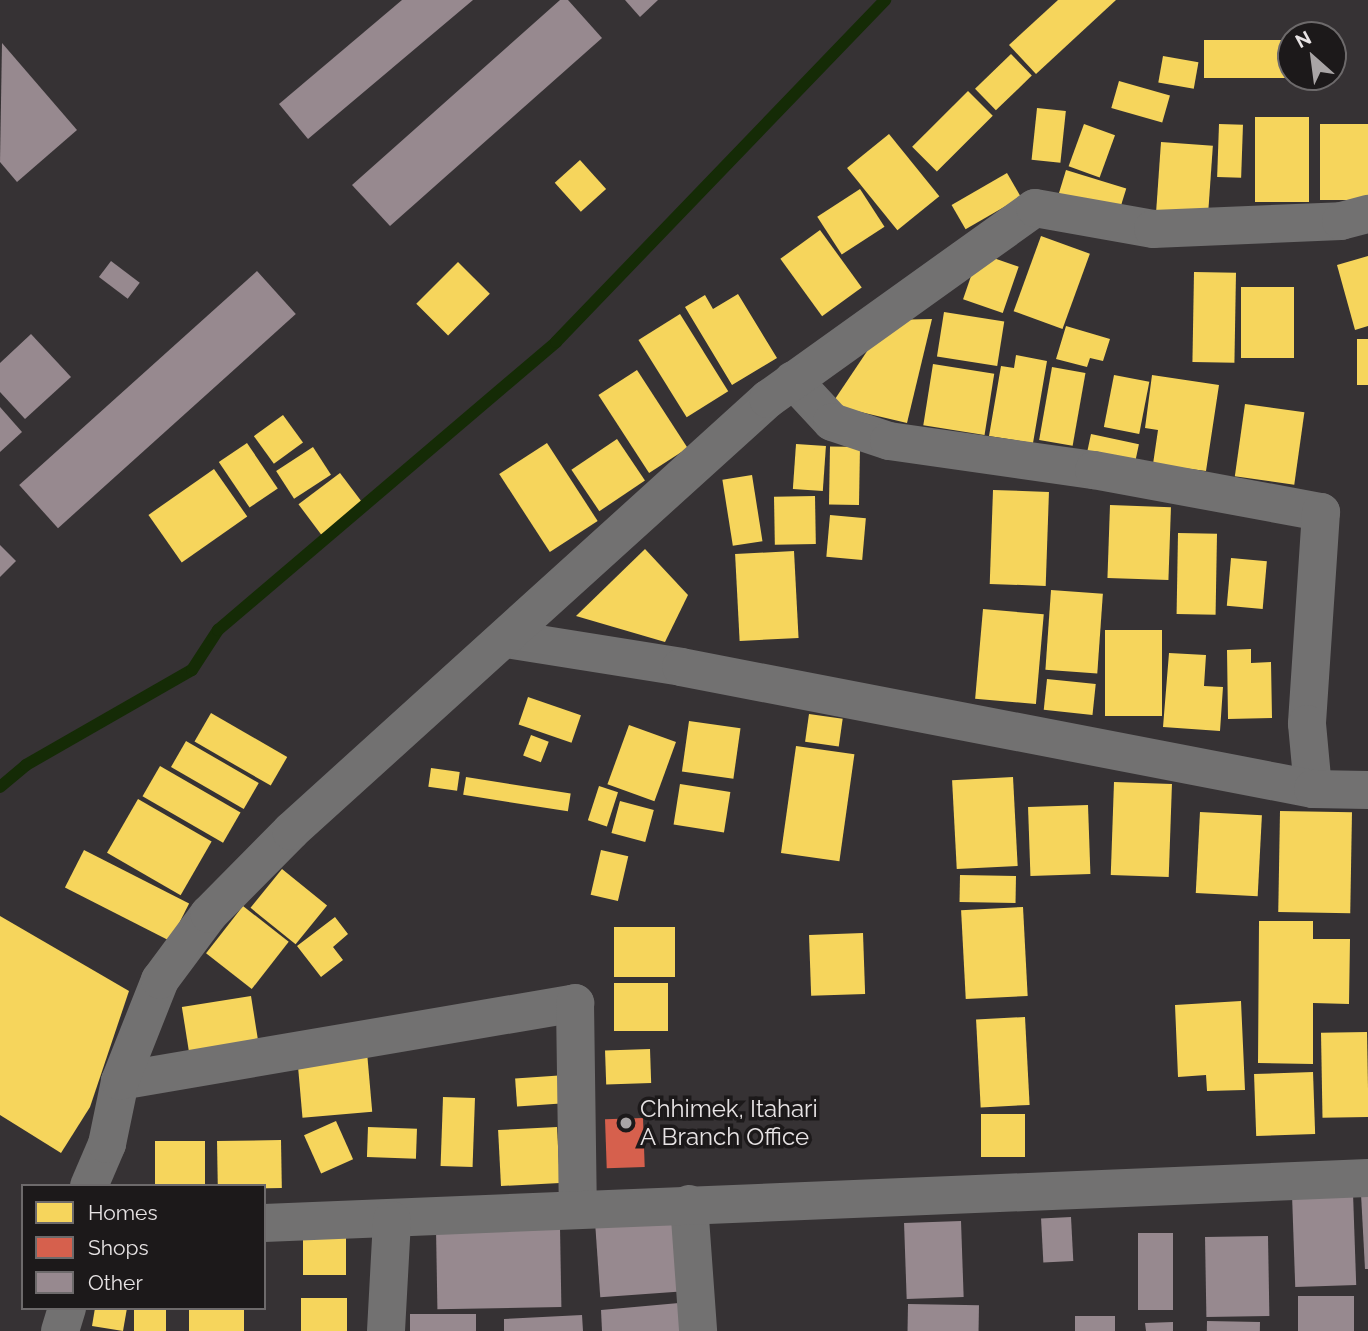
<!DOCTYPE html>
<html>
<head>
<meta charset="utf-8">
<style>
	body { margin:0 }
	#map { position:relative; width:1368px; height:1331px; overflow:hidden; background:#363234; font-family:Raleway,sans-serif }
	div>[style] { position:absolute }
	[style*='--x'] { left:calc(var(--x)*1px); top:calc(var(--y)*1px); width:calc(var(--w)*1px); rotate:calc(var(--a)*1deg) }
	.homes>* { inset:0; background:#f6d55c; transform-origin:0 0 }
	.shops>* { inset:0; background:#d6604d; transform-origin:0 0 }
	.stream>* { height:12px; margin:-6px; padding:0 6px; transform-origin:6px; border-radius:6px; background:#152b06 }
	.building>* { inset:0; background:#97898f; transform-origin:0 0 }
	.minor>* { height:38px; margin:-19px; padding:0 19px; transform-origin:19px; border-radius:19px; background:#727171 }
	.dots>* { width:19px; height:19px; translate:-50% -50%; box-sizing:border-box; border:4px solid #1c191a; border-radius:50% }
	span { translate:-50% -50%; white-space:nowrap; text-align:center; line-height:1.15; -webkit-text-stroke:7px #1c191a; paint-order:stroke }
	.poi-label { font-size:24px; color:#e7e3e4 }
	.left { translate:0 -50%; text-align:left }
	.legend { position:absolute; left:21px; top:1184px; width:245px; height:126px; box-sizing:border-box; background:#1c191a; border:2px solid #6d6a6b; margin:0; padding:9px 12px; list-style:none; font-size:21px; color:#e7e3e4 }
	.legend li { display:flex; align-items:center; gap:14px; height:35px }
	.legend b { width:35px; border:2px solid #6d6a6b }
	.north { position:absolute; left:1277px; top:21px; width:70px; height:70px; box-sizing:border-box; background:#1c191a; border:2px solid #6d6a6b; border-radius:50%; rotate:332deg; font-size:19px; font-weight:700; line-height:28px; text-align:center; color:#e7e3e4 }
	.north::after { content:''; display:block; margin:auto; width:24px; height:32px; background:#a9a5a6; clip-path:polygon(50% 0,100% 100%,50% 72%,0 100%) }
</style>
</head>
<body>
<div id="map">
	<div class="homes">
		<div style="clip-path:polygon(1058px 0,1116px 0,1036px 74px,1009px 45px)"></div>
		<div style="left:1291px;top:40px;width:38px;height:87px;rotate:90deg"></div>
		<div style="left:1011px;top:54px;width:30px;height:50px;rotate:46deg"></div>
		<div style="left:1163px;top:56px;width:36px;height:27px;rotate:10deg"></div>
		<div style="left:1119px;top:81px;width:53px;height:28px;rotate:16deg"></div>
		<div style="left:968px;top:91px;width:35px;height:79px;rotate:45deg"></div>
		<div style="left:1037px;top:108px;width:29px;height:52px;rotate:6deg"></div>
		<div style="left:1255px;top:117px;width:54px;height:85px"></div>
		<div style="left:1084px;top:124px;width:33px;height:45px;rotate:20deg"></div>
		<div style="left:1219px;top:124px;width:24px;height:53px;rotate:2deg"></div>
		<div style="left:1320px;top:124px;width:48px;height:76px"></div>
		<div style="left:889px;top:134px;width:80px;height:54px;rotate:51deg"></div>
		<div style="left:1161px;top:142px;width:52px;height:70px;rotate:4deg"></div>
		<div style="left:580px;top:160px;width:39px;height:34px;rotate:48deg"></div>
		<div style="left:1066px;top:170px;width:63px;height:25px;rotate:17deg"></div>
		<div style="left:1007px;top:173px;width:28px;height:64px;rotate:60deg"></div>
		<div style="left:860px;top:189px;width:45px;height:51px;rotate:57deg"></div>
		<div style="left:820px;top:230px;width:71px;height:49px;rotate:54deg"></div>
		<div style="left:1041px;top:236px;width:52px;height:80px;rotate:20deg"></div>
		<div style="left:979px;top:253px;width:42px;height:49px;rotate:19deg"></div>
		<div style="clip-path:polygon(1368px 256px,1368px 326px,1355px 330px,1337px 265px)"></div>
		<div style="left:458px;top:262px;width:45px;height:59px;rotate:45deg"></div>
		<div style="left:1194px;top:272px;width:42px;height:90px;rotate:1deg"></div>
		<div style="left:1241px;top:287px;width:53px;height:71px"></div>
		<div style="clip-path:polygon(738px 294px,777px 358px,732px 385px,685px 307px,705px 295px,713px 309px)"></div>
		<div style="left:944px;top:312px;width:61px;height:45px;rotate:9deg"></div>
		<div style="left:680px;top:314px;width:91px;height:49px;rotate:58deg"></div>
		<div style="clip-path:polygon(932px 319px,907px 423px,831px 405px,888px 320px)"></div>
		<div style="clip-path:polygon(1066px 326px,1110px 339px,1103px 361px,1090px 358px,1087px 367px,1056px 359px)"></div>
		<div style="left:1368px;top:339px;width:46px;height:11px;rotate:90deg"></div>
		<div style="clip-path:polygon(1016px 355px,1047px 361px,1033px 443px,989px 436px,1001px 366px,1014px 368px)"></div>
		<div style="left:933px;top:364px;width:62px;height:62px;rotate:9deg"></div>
		<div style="left:1052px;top:367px;width:34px;height:74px;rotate:10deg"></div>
		<div style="left:637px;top:370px;width:93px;height:46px;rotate:57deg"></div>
		<div style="left:1114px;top:375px;width:36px;height:53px;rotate:11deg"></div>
		<div style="clip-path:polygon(1152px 375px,1219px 385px,1206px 471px,1153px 464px,1158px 430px,1145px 428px)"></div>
		<div style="left:1245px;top:404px;width:60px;height:73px;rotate:8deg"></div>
		<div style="left:283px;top:415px;width:34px;height:36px;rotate:54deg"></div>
		<div style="left:1091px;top:434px;width:49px;height:20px;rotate:12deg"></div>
		<div style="left:617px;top:439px;width:50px;height:55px;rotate:56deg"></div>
		<div style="left:247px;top:443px;width:55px;height:34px;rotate:56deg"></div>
		<div style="left:547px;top:443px;width:93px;height:57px;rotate:57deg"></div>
		<div style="left:796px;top:444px;width:30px;height:45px;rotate:4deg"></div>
		<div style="left:313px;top:447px;width:33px;height:44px;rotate:57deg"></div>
		<div style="left:860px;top:447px;width:58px;height:30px;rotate:91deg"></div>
		<div style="left:214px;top:469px;width:58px;height:80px;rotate:55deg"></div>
		<div style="left:340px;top:473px;width:38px;height:52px;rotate:53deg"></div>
		<div style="left:752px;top:475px;width:67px;height:30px;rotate:81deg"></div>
		<div style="left:993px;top:490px;width:56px;height:94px;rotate:2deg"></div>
		<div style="left:815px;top:496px;width:48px;height:41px;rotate:89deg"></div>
		<div style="left:1110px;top:505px;width:61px;height:73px;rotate:2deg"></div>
		<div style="left:830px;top:515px;width:36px;height:42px;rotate:5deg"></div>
		<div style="left:1178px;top:533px;width:39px;height:81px;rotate:1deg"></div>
		<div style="clip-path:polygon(645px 549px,688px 595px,665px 642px,576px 616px)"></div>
		<div style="left:794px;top:551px;width:87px;height:59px;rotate:87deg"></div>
		<div style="left:1231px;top:558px;width:36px;height:48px;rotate:5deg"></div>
		<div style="left:1051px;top:590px;width:52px;height:80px;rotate:4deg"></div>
		<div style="left:983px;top:609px;width:61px;height:90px;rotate:5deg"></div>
		<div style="left:1105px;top:630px;width:57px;height:86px"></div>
		<div style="clip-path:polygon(1251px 649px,1251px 663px,1271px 662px,1272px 718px,1228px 719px,1227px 650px)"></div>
		<div style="clip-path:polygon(1169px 653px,1206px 655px,1204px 686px,1223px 687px,1220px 731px,1163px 727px)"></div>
		<div style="left:1047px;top:679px;width:49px;height:31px;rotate:6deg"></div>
		<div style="left:528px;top:697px;width:56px;height:29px;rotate:19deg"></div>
		<div style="left:211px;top:713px;width:88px;height:33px;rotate:30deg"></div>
		<div style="left:809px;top:714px;width:34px;height:28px;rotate:8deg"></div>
		<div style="left:689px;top:721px;width:52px;height:51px;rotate:8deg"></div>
		<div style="left:629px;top:725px;width:50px;height:63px;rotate:20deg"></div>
		<div style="left:531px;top:735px;width:19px;height:22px;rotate:21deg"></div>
		<div style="left:186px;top:741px;width:84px;height:30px;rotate:30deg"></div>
		<div style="left:796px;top:746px;width:59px;height:108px;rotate:8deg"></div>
		<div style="left:160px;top:766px;width:93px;height:35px;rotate:30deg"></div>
		<div style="left:431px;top:768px;width:29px;height:19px;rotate:8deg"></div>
		<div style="left:466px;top:777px;width:106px;height:18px;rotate:9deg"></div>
		<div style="left:1013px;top:777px;width:89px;height:61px;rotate:87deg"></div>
		<div style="left:1114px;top:782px;width:58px;height:93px;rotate:2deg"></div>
		<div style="left:680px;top:784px;width:51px;height:41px;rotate:9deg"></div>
		<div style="left:599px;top:786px;width:20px;height:36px;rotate:18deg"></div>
		<div style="left:138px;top:799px;width:85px;height:62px;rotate:30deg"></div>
		<div style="left:620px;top:801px;width:35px;height:33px;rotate:15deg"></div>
		<div style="left:1088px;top:805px;width:69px;height:60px;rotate:88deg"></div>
		<div style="left:1280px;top:811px;width:72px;height:101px;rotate:1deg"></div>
		<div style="left:1200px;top:812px;width:62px;height:81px;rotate:3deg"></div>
		<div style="left:84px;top:850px;width:118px;height:42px;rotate:27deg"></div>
		<div style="left:601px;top:850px;width:28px;height:46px;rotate:13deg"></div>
		<div style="left:282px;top:869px;width:58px;height:50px;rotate:39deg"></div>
		<div style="left:960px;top:875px;width:56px;height:27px;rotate:1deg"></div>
		<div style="left:243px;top:906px;width:58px;height:60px;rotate:38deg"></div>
		<div style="left:1023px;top:907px;width:89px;height:62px;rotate:87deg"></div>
		<div style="clip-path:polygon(0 916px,129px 991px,90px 1107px,61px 1153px,0 1115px)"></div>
		<div style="clip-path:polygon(335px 917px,348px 934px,333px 947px,343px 960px,321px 977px,297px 946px)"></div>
		<div style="clip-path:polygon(1259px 921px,1313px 921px,1313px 939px,1350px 939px,1349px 1004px,1313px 1003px,1313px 1064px,1258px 1063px)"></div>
		<div style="left:675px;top:927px;width:50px;height:61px;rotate:90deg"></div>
		<div style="left:863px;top:933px;width:61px;height:54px;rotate:88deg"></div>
		<div style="left:668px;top:983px;width:48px;height:54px;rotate:90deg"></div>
		<div style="left:251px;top:996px;width:47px;height:70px;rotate:81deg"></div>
		<div style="clip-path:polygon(1241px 1001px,1245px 1090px,1207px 1091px,1206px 1075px,1178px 1077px,1175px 1005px)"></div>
		<div style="left:1025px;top:1017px;width:88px;height:49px;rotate:87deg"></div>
		<div style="left:1367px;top:1032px;width:85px;height:46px;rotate:89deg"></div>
		<div style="left:650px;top:1049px;width:34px;height:45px;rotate:88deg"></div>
		<div style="left:367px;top:1052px;width:60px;height:70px;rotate:85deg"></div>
		<div style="left:1313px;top:1072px;width:62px;height:59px;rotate:88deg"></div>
		<div style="left:566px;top:1075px;width:28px;height:51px;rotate:86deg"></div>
		<div style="left:443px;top:1097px;width:32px;height:69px;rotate:2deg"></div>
		<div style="left:981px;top:1114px;width:44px;height:43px"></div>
		<div style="left:336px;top:1121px;width:42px;height:35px;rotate:66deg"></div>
		<div style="left:368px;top:1127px;width:49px;height:30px;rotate:2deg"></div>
		<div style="left:557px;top:1127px;width:56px;height:59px;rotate:87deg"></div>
		<div style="left:281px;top:1140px;width:48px;height:64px;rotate:89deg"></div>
		<div style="left:155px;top:1141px;width:50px;height:45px"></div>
		<div style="left:303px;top:1234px;width:43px;height:41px"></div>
		<div style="left:301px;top:1298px;width:46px;height:33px"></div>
		<div style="clip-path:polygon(95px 1308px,127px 1308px,123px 1331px,92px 1326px)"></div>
		<div style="left:134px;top:1308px;width:32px;height:23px"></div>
		<div style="left:189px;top:1308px;width:55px;height:23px"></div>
	</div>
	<div class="shops">
		<div style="left:643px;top:1118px;width:49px;height:38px;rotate:88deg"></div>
	</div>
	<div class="stream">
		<div style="--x:0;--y:787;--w:34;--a:-40"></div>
		<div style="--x:26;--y:765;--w:191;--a:-29.8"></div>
		<div style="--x:192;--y:670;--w:48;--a:-57"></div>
		<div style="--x:218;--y:630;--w:444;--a:-40.4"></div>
		<div style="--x:556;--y:342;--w:475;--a:-46.1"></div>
	</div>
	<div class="building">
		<div style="clip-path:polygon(402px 0,473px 0,308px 139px,279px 104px)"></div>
		<div style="clip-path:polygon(560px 0,568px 0,602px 38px,390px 226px,352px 185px)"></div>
		<div style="clip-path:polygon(625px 0,658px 0,640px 17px)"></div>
		<div style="clip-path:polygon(2px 43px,77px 130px,17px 182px,0 162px)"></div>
		<div style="left:111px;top:261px;width:36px;height:20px;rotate:37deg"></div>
		<div style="left:257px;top:271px;width:58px;height:320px;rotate:48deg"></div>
		<div style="clip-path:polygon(31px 334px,71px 377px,25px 419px,0 392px,0 363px)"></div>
		<div style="clip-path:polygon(0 407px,22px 432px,0 452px)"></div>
		<div style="clip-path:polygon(0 545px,16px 561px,0 577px)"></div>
		<div style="left:1353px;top:1193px;width:92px;height:61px;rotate:88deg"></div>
		<div style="clip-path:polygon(1368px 1193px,1368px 1269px,1365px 1269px,1361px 1194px)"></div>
		<div style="left:1071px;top:1217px;width:44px;height:30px;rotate:87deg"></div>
		<div style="left:672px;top:1219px;width:73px;height:77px;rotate:86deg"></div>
		<div style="left:961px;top:1221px;width:76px;height:57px;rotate:88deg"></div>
		<div style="left:560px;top:1227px;width:80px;height:124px;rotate:89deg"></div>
		<div style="left:1138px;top:1233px;width:35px;height:77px"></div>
		<div style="left:1268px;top:1236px;width:80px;height:63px;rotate:89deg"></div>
		<div style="left:1298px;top:1296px;width:56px;height:35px"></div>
		<div style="clip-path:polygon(679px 1303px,681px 1331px,602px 1331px,601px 1310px)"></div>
		<div style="left:908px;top:1304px;width:71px;height:27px;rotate:1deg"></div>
		<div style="left:476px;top:1314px;width:17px;height:66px;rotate:90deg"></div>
		<div style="clip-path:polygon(582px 1315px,583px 1331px,504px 1331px,504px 1319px)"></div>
		<div style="left:1115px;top:1316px;width:15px;height:40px;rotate:90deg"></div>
		<div style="left:1207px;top:1321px;width:53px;height:10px;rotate:1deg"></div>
		<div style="clip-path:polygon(1173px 1322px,1173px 1331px,1146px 1331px,1145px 1323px)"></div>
	</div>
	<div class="minor">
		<div style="--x:793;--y:380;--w:57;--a:47.1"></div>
		<div style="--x:832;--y:422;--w:60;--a:18.4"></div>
		<div style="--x:889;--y:441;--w:207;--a:8.1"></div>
		<div style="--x:1094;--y:470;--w:231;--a:10.5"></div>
		<div style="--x:1321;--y:512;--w:212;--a:93.8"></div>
		<div style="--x:1307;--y:724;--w:65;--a:84.7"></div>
		<div style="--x:507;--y:639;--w:176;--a:9.1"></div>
		<div style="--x:681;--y:667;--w:644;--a:10.93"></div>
		<div style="--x:1313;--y:789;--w:55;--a:1"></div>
		<div style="--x:120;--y:1081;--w:462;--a:-9.7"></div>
		<div style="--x:575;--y:1003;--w:207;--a:89.2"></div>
		<div style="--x:89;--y:1186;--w:46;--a:-66.8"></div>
		<div style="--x:107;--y:1144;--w:64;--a:-78.3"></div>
		<div style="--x:120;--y:1081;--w:109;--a:-68.4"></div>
		<div style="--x:160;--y:980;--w:82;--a:-53.4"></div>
		<div style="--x:209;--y:914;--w:117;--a:-45.3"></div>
		<div style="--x:291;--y:831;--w:644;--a:-42.17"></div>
		<div style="--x:768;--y:399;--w:328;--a:-35.6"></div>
		<div style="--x:1035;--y:208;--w:120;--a:10.1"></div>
		<div style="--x:1153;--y:229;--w:188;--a:-2.4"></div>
		<div style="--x:1341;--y:221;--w:28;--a:-15"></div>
		<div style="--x:689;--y:1204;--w:127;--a:85.9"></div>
		<div style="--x:264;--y:1223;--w:1105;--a:-2.33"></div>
		<div style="--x:60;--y:1331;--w:24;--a:-73"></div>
		<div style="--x:386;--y:1331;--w:111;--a:-86.9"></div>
	</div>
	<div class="dots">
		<div style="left:626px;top:1123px;background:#a9a5a6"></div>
	</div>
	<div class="poi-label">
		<span class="left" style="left:640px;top:1123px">Chhimek, Itahari<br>A Branch Office</span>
	</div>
	<ul class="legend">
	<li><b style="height:19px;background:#f6d55c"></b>Homes</li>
	<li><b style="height:19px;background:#d6604d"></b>Shops</li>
	<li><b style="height:19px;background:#97898f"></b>Other</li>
	</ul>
	<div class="north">N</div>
</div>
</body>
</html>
